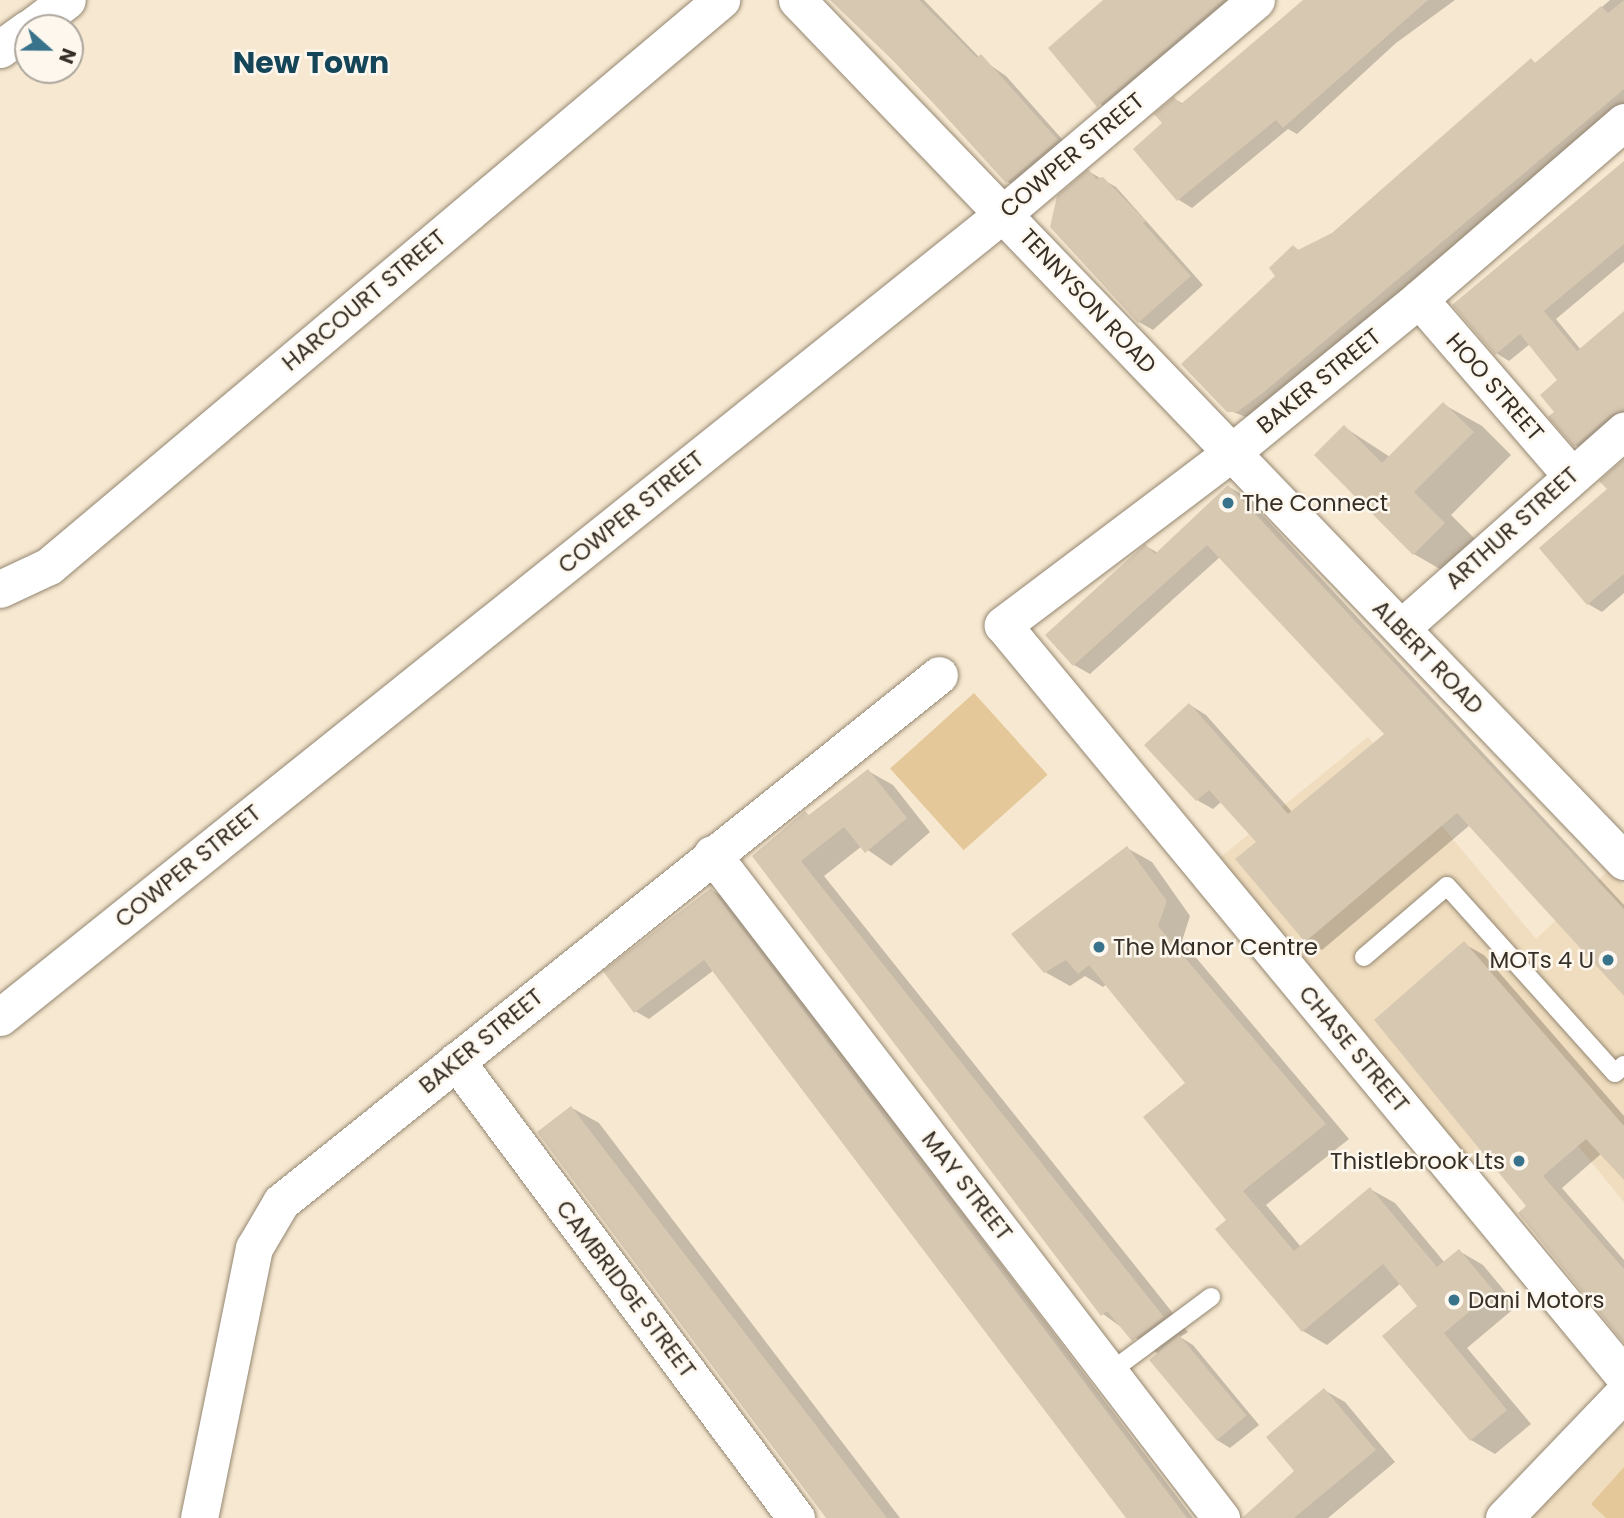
<!DOCTYPE html>
<html>
<head>
<meta charset="utf-8">
<style>
	body { margin:0 }
	#map { position:relative; width:1624px; height:1518px; overflow:hidden; background:#f7e8d1; font-family:Poppins,sans-serif }
	div>[style] { position:absolute }
	[style*='--x'] { left:calc(var(--x)*1px); top:calc(var(--y)*1px); width:calc(var(--w)*1px); rotate:calc(var(--a)*1deg) }
	.built>* { inset:0; background:#f0ddbf }
	.green>* { inset:0; background:#e5c899; transform-origin:0 0 }
	.shadow>* { inset:0; background:#0003 }
	.building>* { inset:0; background:#d7c8b2; transform-origin:0 0 }
	.roads { filter:drop-shadow(0 0 2px #948772) drop-shadow(0 0 2px #948772) }
	.lane>* { height:18px; margin:-9px; padding:0 9px; transform-origin:9px; border-radius:9px; background:#fff }
	.street>* { height:37px; margin:-18.5px; padding:0 18.5px; transform-origin:18.5px; border-radius:18.5px; background:#fff }
	.dots>* { width:19px; height:19px; translate:-50% -50%; box-sizing:border-box; border:4px solid #fdf7ed; border-radius:50% }
	span { translate:-50% -50%; white-space:nowrap; text-align:center; line-height:1.15; -webkit-text-stroke:5px #fdf7ed; paint-order:stroke }
	.street-label { font-size:23px; color:#352f27 }
	.poi-label { font-size:23px; color:#352f27 }
	.left { translate:0 -50%; text-align:left }
	.right { translate:-100% -50%; text-align:right }
	.district-label { font-size:30px; color:#154558; font-weight:700 }
	.north { position:absolute; left:14px; top:14px; width:70px; height:70px; box-sizing:border-box; background:#fdf7ed; border:2px solid #ada79e; border-radius:50%; rotate:111deg; font-size:19px; font-weight:700; line-height:28px; text-align:center; color:#352f27 }
	.north::after { content:''; display:block; margin:auto; width:24px; height:32px; background:#38728b; clip-path:polygon(50% 0,100% 100%,50% 72%,0 100%) }
</style>
</head>
<body>
<div id="map">
	<div class="built">
		<div style="clip-path:polygon(1368px 737px,1536px 939px,1609px 870px,1624px 886px,1624px 1202px,1542px 1102px,1471px 1162px,1217px 860px)"></div>
		<div style="clip-path:polygon(1624px 1423px,1624px 1518px,1529px 1518px)"></div>
	</div>
	<div class="green">
		<div style="left:974px;top:693px;width:110px;height:113px;rotate:48deg"></div>
		<div style="clip-path:polygon(1624px 1467px,1624px 1518px,1606px 1518px,1591px 1504px)"></div>
	</div>
	<div class="shadow">
		<div style="clip-path:polygon(836px 0,924px 0,980px 58px,1006px 76px,1070px 148px,1021px 190px,1008px 182px)"></div>
		<div style="clip-path:polygon(1105px 0,1246px 0,1109px 109px,1095px 101px)"></div>
		<div style="clip-path:polygon(1309px 0,1455px 0,1396px 43px,1297px 134px,1288px 129px,1192px 208px,1179px 200px,1136px 149px,1164px 123px,1174px 99px,1184px 104px)"></div>
		<div style="clip-path:polygon(1610px 0,1624px 0,1624px 109px,1251px 419px,1228px 410px,1278px 276px,1294px 247px,1300px 251px,1333px 235px,1531px 60px,1537px 64px)"></div>
		<div style="clip-path:polygon(1624px 163px,1624px 262px,1556px 319px,1581px 350px,1624px 315px,1624px 425px,1589px 453px,1575px 445px,1557px 412px,1560px 380px,1530px 344px,1509px 361px,1496px 353px)"></div>
		<div style="clip-path:polygon(1088px 171px,1116px 187px,1203px 285px,1153px 330px,1139px 322px,1052px 227px)"></div>
		<div style="clip-path:polygon(1443px 404px,1482px 426px,1511px 455px,1451px 515px,1482px 546px,1452px 576px,1414px 554px,1316px 455px,1344px 427px,1390px 457px)"></div>
		<div style="clip-path:polygon(1624px 461px,1624px 593px,1602px 612px,1588px 604px,1609px 489px)"></div>
		<div style="clip-path:polygon(1229px 487px,1245px 496px,1624px 905px,1624px 994px,1470px 825px,1322px 950px,1306px 941px,1258px 842px,1222px 801px,1213px 809px,1197px 800px,1146px 745px,1190px 705px,1206px 715px,1293px 813px,1386px 734px,1220px 557px,1090px 674px,1074px 665px,1146px 546px,1158px 553px)"></div>
		<div style="clip-path:polygon(868px 771px,893px 785px,930px 832px,891px 866px,862px 846px,824px 876px,1188px 1332px,1180px 1337px,1193px 1345px,1259px 1425px,1230px 1448px,1217px 1440px,1157px 1353px,1103px 1314px,754px 856px)"></div>
		<div style="clip-path:polygon(1127px 848px,1152px 862px,1190px 916px,1182px 941px,1349px 1139px,1266px 1205px,1301px 1247px,1370px 1189px,1395px 1203px,1445px 1263px,1459px 1251px,1483px 1265px,1517px 1306px,1467px 1348px,1531px 1424px,1495px 1454px,1471px 1440px,1420px 1306px,1401px 1283px,1327px 1345px,1303px 1331px,1188px 1083px,1107px 984px,1103px 987px,1085px 976px,1070px 986px,1045px 972px)"></div>
		<div style="clip-path:polygon(711px 890px,725px 898px,1193px 1518px,1129px 1518px,714px 970px,649px 1019px,635px 1011px)"></div>
		<div style="clip-path:polygon(1464px 944px,1484px 955px,1624px 1116px,1624px 1177px,1602px 1153px,1562px 1188px,1624px 1260px,1624px 1340px,1529px 1206px)"></div>
		<div style="clip-path:polygon(572px 1108px,599px 1123px,900px 1518px,829px 1518px)"></div>
		<div style="clip-path:polygon(1324px 1390px,1345px 1402px,1395px 1462px,1328px 1518px,1268px 1518px,1297px 1471px)"></div>
	</div>
	<div class="building">
		<div style="clip-path:polygon(830px 0,919px 0,977px 58px,981px 54px,1058px 140px,1006px 183px,907px 74px)"></div>
		<div style="clip-path:polygon(1103px 0,1223px 0,1097px 107px,1048px 48px)"></div>
		<div style="clip-path:polygon(1303px 0,1428px 0,1283px 128px,1276px 120px,1177px 201px,1133px 149px,1162px 123px,1154px 114px,1174px 97px,1181px 104px)"></div>
		<div style="clip-path:polygon(1624px 0,1624px 89px,1264px 392px,1237px 412px,1227px 412px,1181px 364px,1275px 276px,1269px 268px,1293px 245px,1298px 250px,1332px 233px,1531px 58px,1535px 63px,1601px 6px,1608px 13px)"></div>
		<div style="clip-path:polygon(1624px 161px,1624px 244px,1544px 311px,1577px 351px,1624px 311px,1624px 411px,1610px 415px,1574px 447px,1548px 417px,1554px 412px,1540px 395px,1557px 380px,1520px 334px,1495px 355px,1452px 305px)"></div>
		<div style="clip-path:polygon(1088px 169px,1096px 179px,1103px 177px,1146px 221px,1143px 223px,1191px 276px,1138px 323px,1050px 227px,1057px 196px)"></div>
		<div style="clip-path:polygon(1443px 402px,1474px 432px,1414px 492px,1445px 523px,1413px 555px,1314px 455px,1344px 425px,1382px 463px)"></div>
		<div style="clip-path:polygon(1624px 459px,1624px 574px,1587px 605px,1539px 548px,1607px 489px,1599px 481px)"></div>
		<div style="clip-path:polygon(1228px 485px,1624px 909px,1624px 996px,1457px 813px,1305px 942px,1235px 859px,1256px 842px,1209px 790px,1196px 801px,1144px 745px,1189px 703px,1288px 814px,1384px 734px,1207px 545px,1073px 666px,1045px 635px,1145px 544px,1155px 554px)"></div>
		<div style="clip-path:polygon(868px 769px,907px 818px,865px 853px,844px 827px,801px 861px,1164px 1317px,1132px 1341px,1107px 1311px,1101px 1316px,752px 856px,805px 811px,809px 815px)"></div>
		<div style="clip-path:polygon(1127px 846px,1167px 901px,1158px 926px,1326px 1124px,1243px 1191px,1294px 1251px,1370px 1187px,1437px 1267px,1459px 1249px,1494px 1291px,1444px 1333px,1507px 1410px,1470px 1441px,1382px 1336px,1417px 1306px,1383px 1264px,1302px 1332px,1215px 1229px,1226px 1220px,1143px 1117px,1185px 1083px,1089px 965px,1078px 974px,1066px 960px,1044px 973px,1011px 934px)"></div>
		<div style="clip-path:polygon(711px 888px,720px 900px,1187px 1518px,1126px 1518px,704px 960px,634px 1013px,603px 971px)"></div>
		<div style="clip-path:polygon(1464px 941px,1624px 1126px,1624px 1180px,1586px 1139px,1543px 1176px,1624px 1269px,1624px 1343px,1518px 1213px,1526px 1206px,1374px 1020px)"></div>
		<div style="clip-path:polygon(571px 1106px,887px 1518px,826px 1518px,537px 1132px)"></div>
		<div style="left:1179px;top:1335px;width:105px;height:39px;rotate:50deg"></div>
		<div style="clip-path:polygon(1324px 1388px,1376px 1450px,1294px 1518px,1242px 1518px,1294px 1471px,1266px 1437px)"></div>
	</div>
	<div class="roads">
		<div class="lane">
			<div style="--x:1364;--y:957;--w:109;--a:-40.5"></div>
			<div style="--x:1447;--y:886;--w:251;--a:48.1"></div>
			<div style="--x:1615;--y:1073;--w:12;--a:-42"></div>
			<div style="--x:1110;--y:1372;--w:126;--a:-36.6"></div>
		</div>
		<div class="street">
			<div style="--x:797;--y:0;--w:1194;--a:46.15"></div>
			<div style="--x:30;--y:28;--w:46;--a:-37.1"></div>
			<div style="--x:0;--y:49;--w:34;--a:-36"></div>
			<div style="--x:1624;--y:122;--w:271;--a:139.2"></div>
			<div style="--x:1419;--y:299;--w:243;--a:140.7"></div>
			<div style="--x:1231;--y:453;--w:286;--a:143"></div>
			<div style="--x:1003;--y:625;--w:974;--a:50.41"></div>
			<div style="--x:1419;--y:299;--w:231;--a:49.2"></div>
			<div style="--x:0;--y:589;--w:54;--a:-25.1"></div>
			<div style="--x:49;--y:566;--w:879;--a:-40.11"></div>
			<div style="--x:1401;--y:628;--w:298;--a:-41.5"></div>
			<div style="--x:712;--y:854;--w:837;--a:52.53"></div>
			<div style="--x:0;--y:1017;--w:1286;--a:-38.69"></div>
			<div style="--x:1004;--y:213;--w:330;--a:-40.2"></div>
			<div style="--x:456;--y:1061;--w:570;--a:53.35"></div>
			<div style="--x:199;--y:1518;--w:276;--a:-78.5"></div>
			<div style="--x:254;--y:1248;--w:53;--a:-59.6"></div>
			<div style="--x:281;--y:1202;--w:843;--a:-38.69"></div>
			<div style="--x:1504;--y:1518;--w:173;--a:-46.2"></div>
		</div>
	</div>
	<div class="dots">
		<div style="left:1228px;top:503px;background:#38728b"></div>
		<div style="left:1099px;top:947px;background:#38728b"></div>
		<div style="left:1608px;top:960px;background:#38728b"></div>
		<div style="left:1519px;top:1161px;background:#38728b"></div>
		<div style="left:1454px;top:1300px;background:#38728b"></div>
	</div>
	<div class="street-label">
		<span style="left:1072px;top:155px;rotate:-40deg">COWPER STREET</span>
		<span style="left:364px;top:300px;rotate:-40deg">HARCOURT STREET</span>
		<span style="left:1088px;top:301px;rotate:47deg">TENNYSON ROAD</span>
		<span style="left:1319px;top:381px;rotate:-39deg">BAKER STREET</span>
		<span style="left:1495px;top:387px;rotate:49deg">HOO STREET</span>
		<span style="left:631px;top:512px;rotate:-39deg">COWPER STREET</span>
		<span style="left:1512px;top:528px;rotate:-42deg">ARTHUR STREET</span>
		<span style="left:1428px;top:657px;rotate:46deg">ALBERT ROAD</span>
		<span style="left:188px;top:866px;rotate:-39deg">COWPER STREET</span>
		<span style="left:481px;top:1041px;rotate:-39deg">BAKER STREET</span>
		<span style="left:1354px;top:1049px;rotate:50deg">CHASE STREET</span>
		<span style="left:967px;top:1186px;rotate:52deg">MAY STREET</span>
		<span style="left:626px;top:1289px;rotate:53deg">CAMBRIDGE STREET</span>
	</div>
	<div class="poi-label">
		<span class="left" style="left:1242px;top:503px">The Connect</span>
		<span class="left" style="left:1113px;top:947px">The Manor Centre</span>
		<span class="right" style="left:1594px;top:960px">MOTs 4 U</span>
		<span class="right" style="left:1505px;top:1161px">Thistlebrook Lts</span>
		<span class="left" style="left:1468px;top:1300px">Dani Motors</span>
	</div>
	<div class="district-label">
		<span style="left:311px;top:63px">New Town</span>
	</div>
	<div class="north">N</div>
</div>
</body>
</html>
